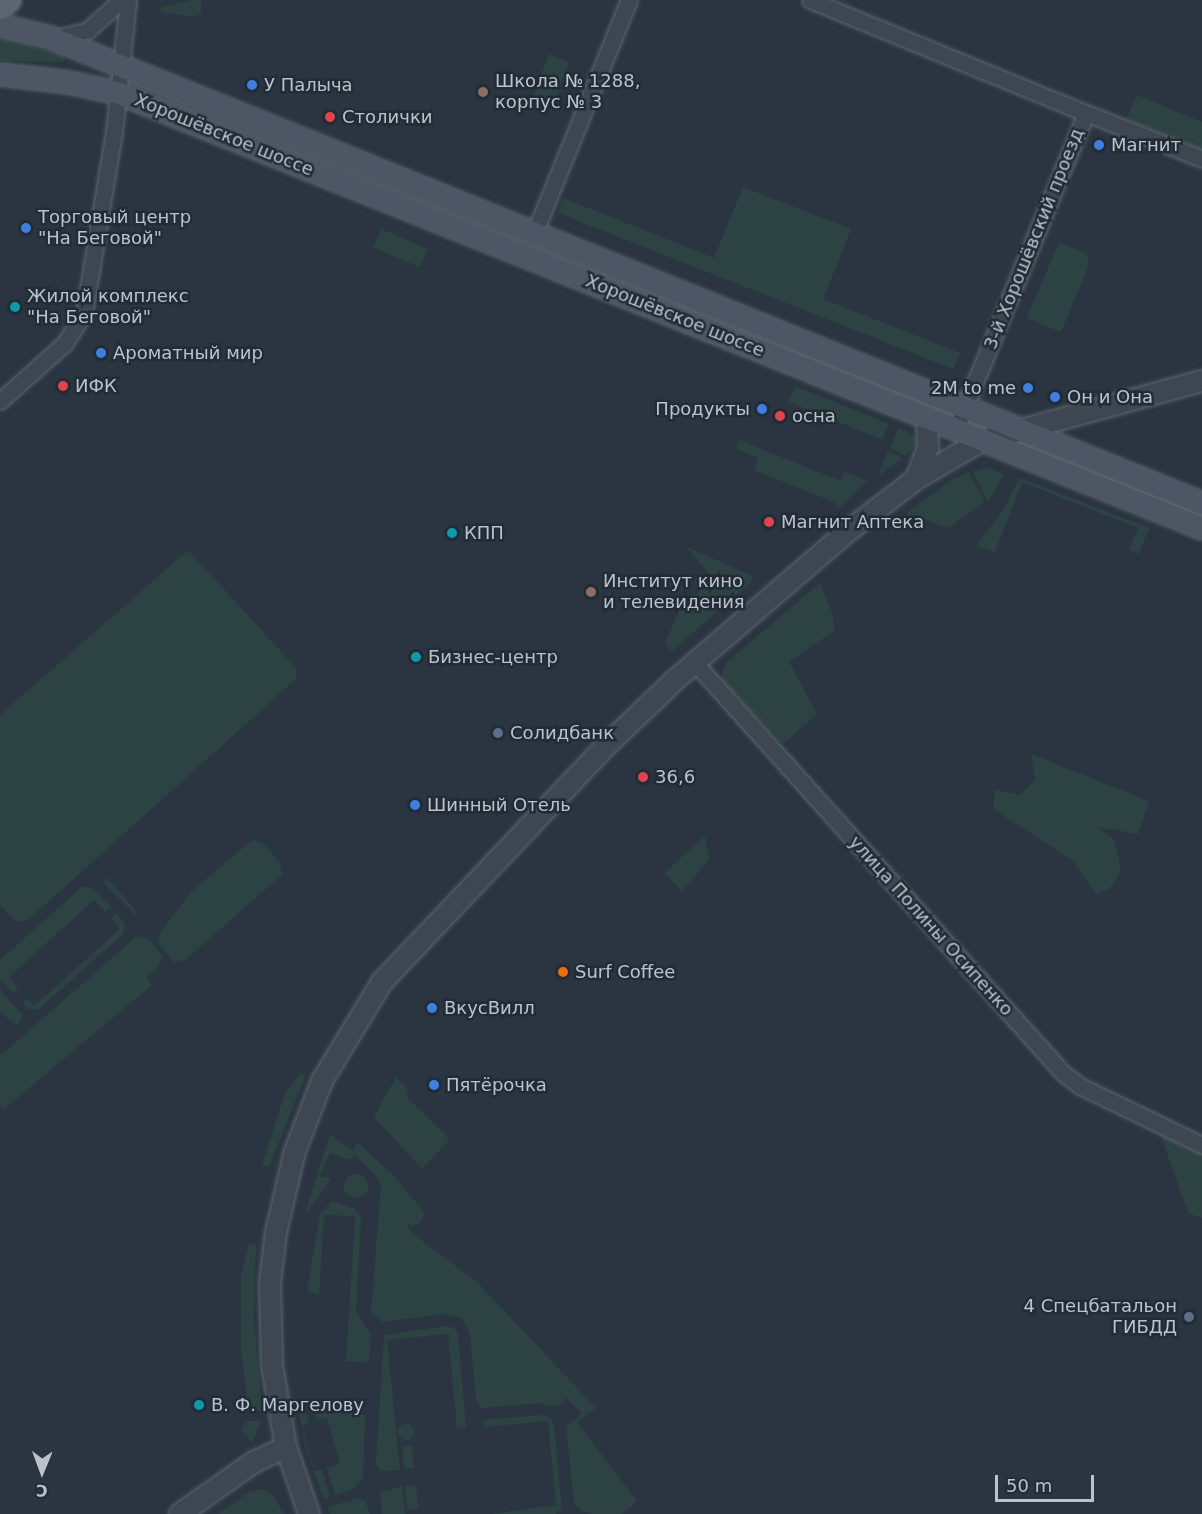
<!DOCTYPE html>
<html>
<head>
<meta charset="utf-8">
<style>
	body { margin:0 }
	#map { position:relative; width:1202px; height:1514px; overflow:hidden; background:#2a3541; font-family:"DejaVu Sans",sans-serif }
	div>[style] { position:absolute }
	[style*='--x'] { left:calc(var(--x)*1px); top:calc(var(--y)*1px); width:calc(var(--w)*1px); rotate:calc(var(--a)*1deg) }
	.green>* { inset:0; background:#2d4343; transform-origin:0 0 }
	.round { border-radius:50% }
	.roads { filter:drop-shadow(0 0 2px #5c656e) drop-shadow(0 0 2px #5c656e) }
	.minor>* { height:15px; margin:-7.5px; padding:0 7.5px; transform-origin:7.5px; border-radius:7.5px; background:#3e4751 }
	.tertiary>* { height:20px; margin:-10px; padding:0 10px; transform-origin:10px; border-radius:10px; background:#3e4751 }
	.secondary>* { height:21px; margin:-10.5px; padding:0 10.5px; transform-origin:10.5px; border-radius:10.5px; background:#4c5664 }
	.primary>* { height:24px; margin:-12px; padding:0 12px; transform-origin:12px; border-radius:12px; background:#5c6671 }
	.dots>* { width:16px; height:16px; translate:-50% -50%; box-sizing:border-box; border:3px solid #222c37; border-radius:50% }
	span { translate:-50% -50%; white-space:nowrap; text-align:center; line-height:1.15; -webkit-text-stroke:5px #222c37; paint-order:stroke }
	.poi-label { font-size:18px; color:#bbc2cb }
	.left { translate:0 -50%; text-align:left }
	.right { translate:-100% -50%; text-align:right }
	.street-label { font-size:18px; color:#bbc2cb }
	.north { position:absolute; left:12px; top:1442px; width:60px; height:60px; -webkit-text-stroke:4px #222c37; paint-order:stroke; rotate:181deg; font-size:16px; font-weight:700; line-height:24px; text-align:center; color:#bbc2cb }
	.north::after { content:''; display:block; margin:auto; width:21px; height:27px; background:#bbc2cb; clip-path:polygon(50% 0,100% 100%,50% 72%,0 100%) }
	.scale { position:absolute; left:995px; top:1475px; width:99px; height:27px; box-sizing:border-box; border:3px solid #bbc2cb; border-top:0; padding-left:8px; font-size:18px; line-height:21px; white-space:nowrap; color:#bbc2cb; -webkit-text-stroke:4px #222c37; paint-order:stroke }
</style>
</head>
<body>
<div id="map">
	<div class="green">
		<div style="clip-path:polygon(191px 0,201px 0,201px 14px,191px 17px,161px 12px,160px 8px)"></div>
		<div style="clip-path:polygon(0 37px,64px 55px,65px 62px,0 61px)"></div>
		<div style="left:549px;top:54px;width:22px;height:45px;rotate:21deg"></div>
		<div style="clip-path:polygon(1137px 95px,1202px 122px,1202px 150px,1126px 119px)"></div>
		<div style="clip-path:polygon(743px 187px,851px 229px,823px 299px,960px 353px,953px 369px,558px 213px,563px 198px,714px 258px)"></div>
		<div style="left:381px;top:229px;width:51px;height:20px;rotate:23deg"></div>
		<div style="clip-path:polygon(1059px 242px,1087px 254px,1089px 265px,1061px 332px,1027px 318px)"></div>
		<div style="left:795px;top:386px;width:101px;height:17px;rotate:22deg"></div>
		<div style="clip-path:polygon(899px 428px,915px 436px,918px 443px,906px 456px,890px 448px)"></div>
		<div style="clip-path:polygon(739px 440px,841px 481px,845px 472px,867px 481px,839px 508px,834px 502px,754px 470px,758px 458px,736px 448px)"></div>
		<div style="clip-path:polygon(888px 451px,903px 458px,878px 476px)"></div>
		<div style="clip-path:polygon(987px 467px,1004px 475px,988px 502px,973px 472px)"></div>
		<div style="clip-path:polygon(969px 472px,985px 502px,948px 528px,916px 516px,908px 518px,907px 513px,951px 480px)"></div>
		<div style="clip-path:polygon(1020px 478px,1149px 528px,1139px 554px,1129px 550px,1138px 528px,1022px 482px,995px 552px,976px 546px,1003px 510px)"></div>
		<div style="clip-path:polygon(685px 546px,752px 576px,752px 581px,672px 651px,665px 644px,680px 608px,714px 579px)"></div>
		<div style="clip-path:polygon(188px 550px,296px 668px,296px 679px,28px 920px,16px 922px,0 905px,0 715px)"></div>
		<div style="clip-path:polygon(820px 583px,833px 615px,834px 631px,789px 662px,817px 714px,783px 744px,724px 683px,722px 673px,727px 662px)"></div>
		<div style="clip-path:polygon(1031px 754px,1149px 801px,1138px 834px,1098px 827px,1114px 840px,1119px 857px,1120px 872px,1110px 888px,1096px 894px,1072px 860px,993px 809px,995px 790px,1020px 795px,1035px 780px)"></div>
		<div style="clip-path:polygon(705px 836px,709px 860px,682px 891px,664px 873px)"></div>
		<div style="clip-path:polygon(252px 840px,262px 842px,280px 863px,282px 875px,185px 960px,174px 962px,158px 943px,161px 932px,191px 892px)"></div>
		<div style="clip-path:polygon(106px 877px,137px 912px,137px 916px,104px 883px)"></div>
		<div style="clip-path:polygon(82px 887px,91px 887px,111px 907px,105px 912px,94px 900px,9px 977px,18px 988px,13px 993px,0 979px,0 960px)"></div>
		<div style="clip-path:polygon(116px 913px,125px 924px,123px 934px,39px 1009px,27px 1009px,22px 1003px,27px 998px,34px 1006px,120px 929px,111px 918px)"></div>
		<div style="clip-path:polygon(137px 936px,148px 938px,162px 956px,158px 968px,146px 978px,152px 985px,4px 1109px,0 1104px,0 1056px)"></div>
		<div style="clip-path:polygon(0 990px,23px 1016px,17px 1026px,0 1012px)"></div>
		<div style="clip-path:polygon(301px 1073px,306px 1075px,269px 1167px,262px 1165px,285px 1093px)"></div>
		<div style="clip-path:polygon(396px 1077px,407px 1088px,408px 1098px,450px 1139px,422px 1169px,374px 1117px)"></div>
		<div style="clip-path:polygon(1158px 1128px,1202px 1150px,1202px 1218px,1188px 1213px)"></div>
		<div style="clip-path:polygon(330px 1134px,353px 1151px,357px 1142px,395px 1177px,425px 1213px,419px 1224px,412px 1226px,405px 1221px,413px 1234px,477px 1282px,596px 1408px,577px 1422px,637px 1501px,622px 1514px,592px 1514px,581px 1511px,574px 1503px,566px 1426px,582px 1413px,566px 1398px,557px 1407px,540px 1403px,481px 1408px,476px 1399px,470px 1333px,461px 1318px,445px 1314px,382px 1322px,371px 1313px,381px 1185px,375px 1175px,355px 1155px,350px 1160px,330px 1153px,319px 1176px,331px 1179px,305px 1214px)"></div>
		<div class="round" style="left:344px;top:1174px;width:24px;height:24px"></div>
		<div style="clip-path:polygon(332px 1201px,355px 1209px,361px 1217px,356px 1311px,371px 1335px,369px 1363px,346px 1361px,355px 1216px,324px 1215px,319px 1295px,307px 1292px,320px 1214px)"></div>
		<div style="clip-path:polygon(249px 1243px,256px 1245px,254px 1322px,262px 1410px,254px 1411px,248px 1407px,241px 1350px,241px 1277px)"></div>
		<div style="clip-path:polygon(446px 1326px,454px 1328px,458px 1335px,466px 1427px,457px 1428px,448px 1334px,387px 1340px,400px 1470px,381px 1471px,376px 1464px,384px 1335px)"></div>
		<div style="clip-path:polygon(297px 1405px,305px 1405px,309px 1423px,302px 1425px,314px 1471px,322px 1470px,330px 1497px,324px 1499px,314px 1473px,305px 1441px)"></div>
		<div style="clip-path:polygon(314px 1406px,355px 1410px,365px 1416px,363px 1477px,354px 1489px,335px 1495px,327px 1468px,340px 1464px,327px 1418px,316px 1421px)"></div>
		<div style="clip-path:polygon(541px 1415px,550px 1417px,554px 1425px,562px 1510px,555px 1514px,492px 1514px,556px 1505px,548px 1421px,484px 1427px,483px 1420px)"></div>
		<div style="clip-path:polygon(247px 1421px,262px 1421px,252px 1443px,240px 1429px)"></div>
		<div class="round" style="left:398px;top:1424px;width:16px;height:16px"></div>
		<div style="left:412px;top:1446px;width:22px;height:10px;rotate:85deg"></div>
		<div style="left:416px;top:1485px;width:24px;height:11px;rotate:85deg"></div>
		<div style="clip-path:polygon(402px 1486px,405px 1514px,382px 1514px,380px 1492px)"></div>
		<div style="clip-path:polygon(261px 1489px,271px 1493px,284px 1514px,218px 1514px,249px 1492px)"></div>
		<div style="clip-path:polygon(359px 1498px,365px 1500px,370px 1514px,330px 1514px,328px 1507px)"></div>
	</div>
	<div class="roads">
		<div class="minor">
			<div style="--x:810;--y:0;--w:298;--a:22.3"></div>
			<div style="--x:1086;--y:113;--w:344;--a:112.4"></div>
			<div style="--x:56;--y:38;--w:32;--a:-13"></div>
			<div style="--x:87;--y:31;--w:46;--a:-42.4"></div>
			<div style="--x:1086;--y:113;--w:125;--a:21.6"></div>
			<div style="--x:534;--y:234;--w:253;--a:-67.9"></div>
			<div style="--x:0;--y:401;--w:87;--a:-41.7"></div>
			<div style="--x:65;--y:343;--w:36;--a:-58"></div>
			<div style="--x:84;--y:313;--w:183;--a:-80.6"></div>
			<div style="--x:114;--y:132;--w:133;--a:-83.9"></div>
			<div style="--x:695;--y:663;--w:551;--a:48.09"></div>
			<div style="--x:1063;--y:1073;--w:21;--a:37"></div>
			<div style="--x:1080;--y:1086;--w:136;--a:25.8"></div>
		</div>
		<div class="tertiary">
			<div style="--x:916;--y:479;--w:33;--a:-69"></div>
			<div style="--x:928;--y:448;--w:28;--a:-92"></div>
			<div style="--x:180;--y:1514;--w:90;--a:-35.1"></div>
			<div style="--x:254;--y:1462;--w:35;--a:-25"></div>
			<div style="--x:309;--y:1514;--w:71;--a:-108.9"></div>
			<div style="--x:286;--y:1447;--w:83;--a:-99.7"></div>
			<div style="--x:272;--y:1365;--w:83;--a:-91.4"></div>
			<div style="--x:270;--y:1282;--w:50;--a:-83.2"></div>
			<div style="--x:276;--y:1232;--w:83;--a:-76.8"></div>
			<div style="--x:295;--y:1151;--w:75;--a:-68.9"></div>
			<div style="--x:322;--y:1081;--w:116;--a:-58.8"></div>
			<div style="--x:382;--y:982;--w:332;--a:-46.5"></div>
			<div style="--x:611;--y:741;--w:88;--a:-43.6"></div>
			<div style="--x:675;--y:680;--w:227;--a:-40.7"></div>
			<div style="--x:847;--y:532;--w:87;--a:-37.5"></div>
			<div style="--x:916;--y:479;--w:75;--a:-30.3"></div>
			<div style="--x:981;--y:441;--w:229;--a:-15.2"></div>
		</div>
		<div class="secondary">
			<div style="--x:0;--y:25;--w:51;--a:13.5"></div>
			<div style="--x:50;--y:37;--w:1243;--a:22.02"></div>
			<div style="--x:0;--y:74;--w:68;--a:6.7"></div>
			<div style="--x:68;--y:82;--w:52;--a:12.2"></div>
			<div style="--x:119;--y:93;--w:1167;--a:21.88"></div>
		</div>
		<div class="primary">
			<div style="--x:0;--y:7;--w:11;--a:-38"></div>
		</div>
	</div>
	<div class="dots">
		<div style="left:252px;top:85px;background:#3f7fe0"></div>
		<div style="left:483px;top:92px;background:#8d6e63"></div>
		<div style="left:330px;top:117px;background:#e0444e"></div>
		<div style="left:1099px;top:145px;background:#3f7fe0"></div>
		<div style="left:26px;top:228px;background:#3f7fe0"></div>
		<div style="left:15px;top:307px;background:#0f9aa8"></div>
		<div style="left:101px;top:353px;background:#3f7fe0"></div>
		<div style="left:63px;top:386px;background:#e0444e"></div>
		<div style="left:1028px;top:388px;background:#3f7fe0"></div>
		<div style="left:1055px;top:397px;background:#3f7fe0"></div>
		<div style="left:762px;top:409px;background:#3f7fe0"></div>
		<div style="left:780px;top:416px;background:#e0444e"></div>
		<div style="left:769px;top:522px;background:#e0444e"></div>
		<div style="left:452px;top:533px;background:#0f9aa8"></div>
		<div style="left:591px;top:592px;background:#8d6e63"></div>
		<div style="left:416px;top:657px;background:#0f9aa8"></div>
		<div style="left:498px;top:733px;background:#5c6f8a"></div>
		<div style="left:643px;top:777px;background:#e0444e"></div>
		<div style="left:415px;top:805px;background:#3f7fe0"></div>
		<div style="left:563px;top:972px;background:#e8710a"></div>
		<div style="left:432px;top:1008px;background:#3f7fe0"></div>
		<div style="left:434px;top:1085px;background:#3f7fe0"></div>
		<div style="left:1189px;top:1317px;background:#5c6f8a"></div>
		<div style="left:199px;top:1405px;background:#0f9aa8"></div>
	</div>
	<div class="poi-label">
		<span class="left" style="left:495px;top:92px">Школа № 1288,<br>корпус № 3</span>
		<span class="left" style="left:264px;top:85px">У Палыча</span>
		<span class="left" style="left:342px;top:117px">Столички</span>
		<span class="left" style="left:1111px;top:145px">Магнит</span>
		<span class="left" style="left:38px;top:228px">Торговый центр<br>"На Беговой"</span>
		<span class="left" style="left:27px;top:307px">Жилой комплекс<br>"На Беговой"</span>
		<span class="left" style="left:113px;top:353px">Ароматный мир</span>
		<span class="left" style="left:75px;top:386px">ИФК</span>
		<span class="right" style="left:1016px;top:388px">2M to me</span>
		<span class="left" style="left:1067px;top:397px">Он и Она</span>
		<span class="right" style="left:750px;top:409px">Продукты</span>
		<span class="left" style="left:792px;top:416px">осна</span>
		<span class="left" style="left:781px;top:522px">Магнит Аптека</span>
		<span class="left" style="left:464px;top:533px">КПП</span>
		<span class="left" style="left:603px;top:592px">Институт кино<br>и телевидения</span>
		<span class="left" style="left:428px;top:657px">Бизнес-центр</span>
		<span class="left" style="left:510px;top:733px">Солидбанк</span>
		<span class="left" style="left:655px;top:777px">36,6</span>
		<span class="left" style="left:427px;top:805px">Шинный Отель</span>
		<span class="left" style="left:575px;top:972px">Surf Coffee</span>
		<span class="left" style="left:444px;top:1008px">ВкусВилл</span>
		<span class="left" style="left:446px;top:1085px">Пятёрочка</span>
		<span class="right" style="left:1177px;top:1317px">4 Спецбатальон<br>ГИБДД</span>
		<span class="left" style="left:211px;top:1405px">В. Ф. Маргелову</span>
	</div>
	<div class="street-label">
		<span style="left:224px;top:135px;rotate:22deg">Хорошёвское шоссе</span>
		<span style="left:1034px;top:239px;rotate:-68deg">3-й Хорошёвский проезд</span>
		<span style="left:675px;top:316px;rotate:22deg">Хорошёвское шоссе</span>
		<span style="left:931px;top:926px;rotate:48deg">улица Полины Осипенко</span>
	</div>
	<div class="north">С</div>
	<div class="scale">50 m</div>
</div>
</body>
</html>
